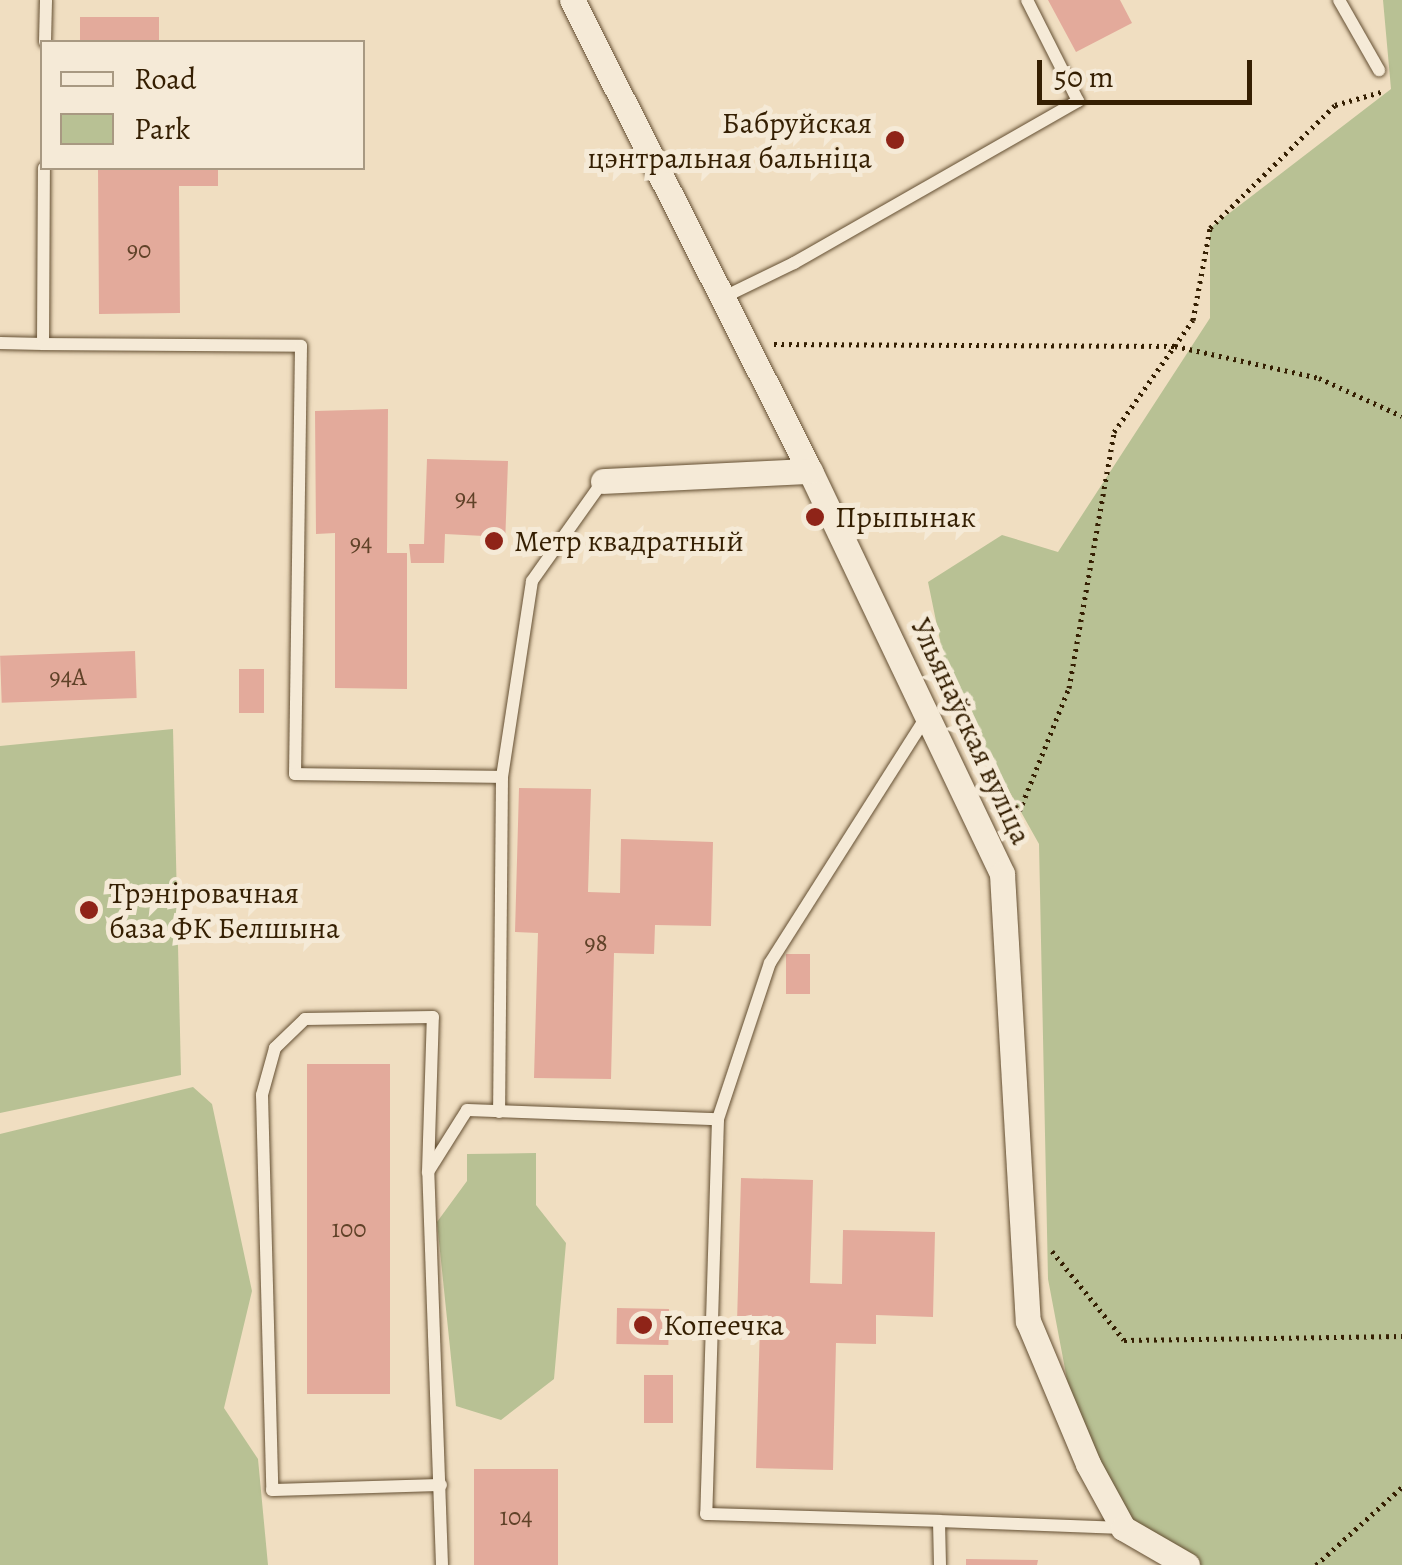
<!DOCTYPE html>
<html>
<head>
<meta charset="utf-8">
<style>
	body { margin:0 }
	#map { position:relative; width:1402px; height:1565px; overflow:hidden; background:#f0dec1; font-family:Alegreya,serif }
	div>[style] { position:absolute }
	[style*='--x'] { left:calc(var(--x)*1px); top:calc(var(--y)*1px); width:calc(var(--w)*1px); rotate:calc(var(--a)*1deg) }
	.green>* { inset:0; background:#b8c194 }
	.building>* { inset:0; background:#e3aa9b; transform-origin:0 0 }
	.path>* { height:5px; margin-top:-2.5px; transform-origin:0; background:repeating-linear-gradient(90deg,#351f02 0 2.5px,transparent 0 7.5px) }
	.roads { filter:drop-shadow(0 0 2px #644f32) drop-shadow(0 0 2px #644f32) }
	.lane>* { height:12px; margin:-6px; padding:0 6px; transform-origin:6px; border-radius:6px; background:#f5ead7 }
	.street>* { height:25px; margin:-12.5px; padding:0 12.5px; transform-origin:12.5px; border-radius:12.5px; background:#f5ead7 }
	.dots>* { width:28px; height:28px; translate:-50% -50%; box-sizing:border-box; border:5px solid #f5ead7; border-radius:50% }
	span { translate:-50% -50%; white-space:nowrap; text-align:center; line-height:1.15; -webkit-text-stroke:10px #f5ead7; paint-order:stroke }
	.number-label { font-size:25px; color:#604228 }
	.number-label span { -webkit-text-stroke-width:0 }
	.poi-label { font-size:30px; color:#351f02 }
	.right { translate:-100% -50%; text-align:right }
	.left { translate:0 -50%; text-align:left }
	.street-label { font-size:30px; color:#351f02 }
	.legend { position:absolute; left:40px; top:40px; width:325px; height:130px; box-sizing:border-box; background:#f5ead7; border:2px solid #a89982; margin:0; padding:12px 18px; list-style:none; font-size:30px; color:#351f02 }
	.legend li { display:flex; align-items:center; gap:20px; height:50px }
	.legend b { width:50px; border:2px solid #a89982 }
	.scale { position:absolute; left:1037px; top:60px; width:215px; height:45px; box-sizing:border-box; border:5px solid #351f02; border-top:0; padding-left:12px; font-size:30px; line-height:35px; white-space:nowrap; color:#351f02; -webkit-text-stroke:8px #f5ead7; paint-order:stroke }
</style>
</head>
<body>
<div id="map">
	<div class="green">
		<div style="clip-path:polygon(1383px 0,1402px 0,1402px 1565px,1180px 1565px,1113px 1507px,1069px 1390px,1048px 1279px,1039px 844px,949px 684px,928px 582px,1002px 535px,1058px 552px,1210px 318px,1210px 228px,1391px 89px)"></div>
		<div style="clip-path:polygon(173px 729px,181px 1075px,0 1113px,0 746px)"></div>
		<div style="clip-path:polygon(193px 1087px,212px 1104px,252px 1291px,224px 1408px,258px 1459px,268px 1565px,0 1565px,0 1134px)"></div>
		<div style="clip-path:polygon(536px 1153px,536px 1205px,566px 1243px,554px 1379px,501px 1420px,456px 1406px,437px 1222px,467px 1181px,467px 1154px)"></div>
	</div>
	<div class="building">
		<div style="clip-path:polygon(1048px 0,1120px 0,1132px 23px,1076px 52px)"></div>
		<div style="left:159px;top:17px;width:25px;height:79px;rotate:90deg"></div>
		<div style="clip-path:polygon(98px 168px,218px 168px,218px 186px,179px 186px,180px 313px,99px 314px)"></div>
		<div style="clip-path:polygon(388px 409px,387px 553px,407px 553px,407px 689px,335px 688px,335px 533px,316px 534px,315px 411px)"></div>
		<div style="clip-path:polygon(427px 459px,508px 461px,505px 546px,484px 546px,484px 536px,445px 534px,444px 563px,411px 563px,409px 544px,424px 544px)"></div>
		<div style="left:135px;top:651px;width:47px;height:135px;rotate:88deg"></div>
		<div style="left:239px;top:669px;width:25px;height:44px"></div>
		<div style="clip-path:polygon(519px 788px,591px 789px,588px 892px,620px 893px,621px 839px,713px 842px,711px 926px,655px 925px,654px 954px,614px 953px,611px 1079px,534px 1078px,538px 933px,515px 932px)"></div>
		<div style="left:786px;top:954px;width:24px;height:40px"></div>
		<div style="left:307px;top:1064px;width:83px;height:330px"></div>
		<div style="clip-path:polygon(741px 1178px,813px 1180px,810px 1283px,842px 1284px,843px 1230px,935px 1232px,933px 1317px,876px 1315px,876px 1344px,836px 1343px,833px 1470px,756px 1468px,760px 1323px,737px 1323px)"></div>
		<div style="left:617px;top:1308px;width:52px;height:36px;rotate:1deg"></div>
		<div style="left:673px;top:1375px;width:48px;height:29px;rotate:90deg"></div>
		<div style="left:474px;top:1469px;width:84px;height:96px"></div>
		<div style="clip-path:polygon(966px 1559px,1038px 1560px,1037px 1565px,966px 1565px)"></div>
	</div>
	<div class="path">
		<div style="--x:774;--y:344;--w:401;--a:0.3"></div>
		<div style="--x:1175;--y:346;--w:148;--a:12.5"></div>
		<div style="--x:1319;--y:378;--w:91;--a:24.6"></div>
		<div style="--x:1011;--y:832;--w:155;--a:-68.1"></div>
		<div style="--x:1069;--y:688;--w:260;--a:-80"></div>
		<div style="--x:1114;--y:432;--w:137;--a:-54.8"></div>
		<div style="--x:1193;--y:320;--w:94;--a:-79.5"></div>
		<div style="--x:1210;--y:228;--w:175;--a:-44.5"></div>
		<div style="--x:1335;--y:105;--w:48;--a:-15.8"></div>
		<div style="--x:1052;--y:1251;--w:114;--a:51"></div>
		<div style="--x:1124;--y:1340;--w:278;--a:-0.8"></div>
		<div style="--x:1316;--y:1565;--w:116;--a:-42.2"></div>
	</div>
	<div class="roads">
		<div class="lane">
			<div style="--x:1339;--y:0;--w:81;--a:60.3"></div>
			<div style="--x:45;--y:42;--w:42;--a:-88.6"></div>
			<div style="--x:722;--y:298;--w:80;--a:-25.9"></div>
			<div style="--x:794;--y:263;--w:327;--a:-29.7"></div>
			<div style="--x:1078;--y:101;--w:113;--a:-116.8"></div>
			<div style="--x:0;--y:343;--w:43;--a:1.3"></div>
			<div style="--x:43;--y:344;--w:176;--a:-89.7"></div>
			<div style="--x:43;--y:344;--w:258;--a:0.4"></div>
			<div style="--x:301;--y:346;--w:428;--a:90.8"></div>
			<div style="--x:295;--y:774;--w:207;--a:0.8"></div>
			<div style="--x:502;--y:777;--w:335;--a:90.5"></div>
			<div style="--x:502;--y:777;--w:198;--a:-81.3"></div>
			<div style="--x:532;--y:581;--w:123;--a:-54.6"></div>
			<div style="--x:718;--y:1119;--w:395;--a:91.7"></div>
			<div style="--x:706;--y:1514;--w:233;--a:1.7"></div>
			<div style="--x:428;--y:1172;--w:155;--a:-88.2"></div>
			<div style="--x:433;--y:1017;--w:128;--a:179.1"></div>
			<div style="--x:305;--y:1019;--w:42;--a:136"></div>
			<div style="--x:275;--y:1048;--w:49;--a:105.5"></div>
			<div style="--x:262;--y:1095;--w:395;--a:88.5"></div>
			<div style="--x:272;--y:1490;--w:169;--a:-1.7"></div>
			<div style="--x:442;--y:1565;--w:393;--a:-92"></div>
			<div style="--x:428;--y:1172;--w:73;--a:-57.8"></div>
			<div style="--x:467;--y:1110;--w:251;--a:2.1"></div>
			<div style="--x:718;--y:1119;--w:164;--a:-71.6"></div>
			<div style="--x:770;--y:963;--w:291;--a:-57.6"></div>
			<div style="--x:940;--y:1565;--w:44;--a:-91.3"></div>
			<div style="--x:939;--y:1521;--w:184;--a:2.2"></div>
		</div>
		<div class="street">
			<div style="--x:572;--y:0;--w:528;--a:63.19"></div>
			<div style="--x:810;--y:471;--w:446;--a:64.5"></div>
			<div style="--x:1002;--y:874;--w:448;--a:86.7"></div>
			<div style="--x:1028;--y:1321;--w:155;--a:67.2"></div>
			<div style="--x:1088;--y:1464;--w:73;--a:61.3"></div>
			<div style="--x:1123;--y:1528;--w:74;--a:30"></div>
			<div style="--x:603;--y:481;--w:207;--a:-2.8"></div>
		</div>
	</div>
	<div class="dots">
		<div style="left:895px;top:140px;background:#8f2418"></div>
		<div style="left:815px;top:517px;background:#8f2418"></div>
		<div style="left:494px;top:541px;background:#8f2418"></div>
		<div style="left:89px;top:910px;background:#8f2418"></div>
		<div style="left:643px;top:1325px;background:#8f2418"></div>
	</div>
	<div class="number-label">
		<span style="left:139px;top:250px">90</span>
		<span style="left:466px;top:498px">94</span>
		<span style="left:361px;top:543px">94</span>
		<span style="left:68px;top:677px">94А</span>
		<span style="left:596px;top:943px">98</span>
		<span style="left:349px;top:1229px">100</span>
		<span style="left:516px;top:1517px">104</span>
	</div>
	<div class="poi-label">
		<span class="right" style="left:872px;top:140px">Бабруйская<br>цэнтральная бальніца</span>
		<span class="left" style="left:835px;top:517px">Прыпынак</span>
		<span class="left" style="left:514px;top:541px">Метр квадратный</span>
		<span class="left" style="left:109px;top:910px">Трэніровачная<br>база ФК Белшына</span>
		<span class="left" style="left:663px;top:1325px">Копеечка</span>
	</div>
	<div class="street-label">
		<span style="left:971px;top:731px;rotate:65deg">Ульянаўская вуліца</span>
	</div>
	<ul class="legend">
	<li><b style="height:12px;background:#f5ead7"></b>Road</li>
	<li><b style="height:28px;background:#b8c194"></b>Park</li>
	</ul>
	<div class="scale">50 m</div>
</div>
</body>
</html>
